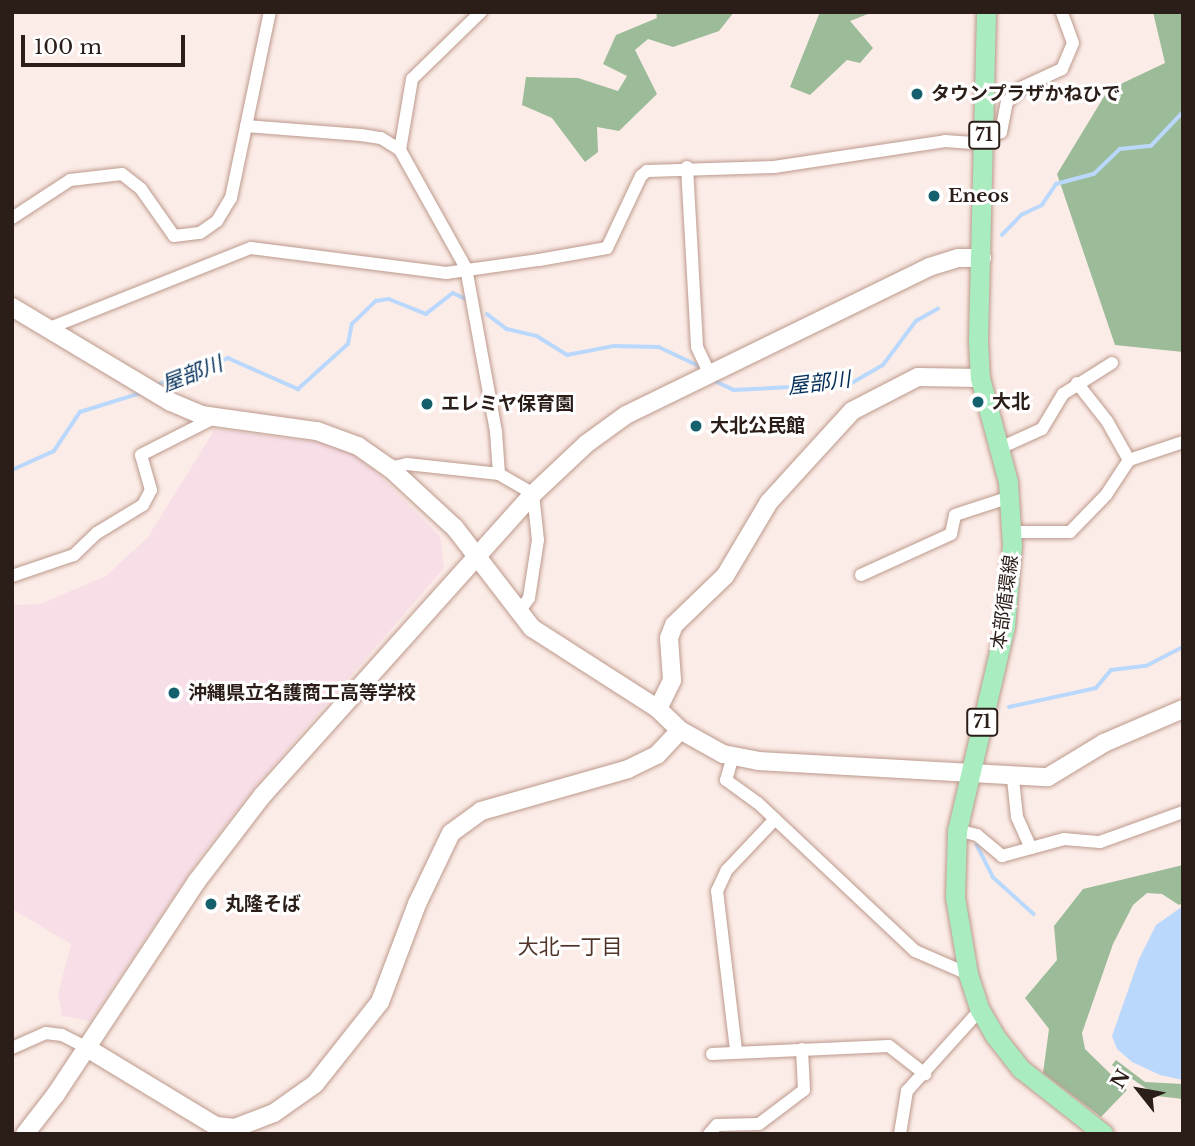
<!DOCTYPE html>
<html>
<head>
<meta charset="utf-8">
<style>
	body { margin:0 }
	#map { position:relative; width:1195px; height:1146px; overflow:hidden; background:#fcece7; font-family:"Libre Baskerville","Noto Sans JP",serif }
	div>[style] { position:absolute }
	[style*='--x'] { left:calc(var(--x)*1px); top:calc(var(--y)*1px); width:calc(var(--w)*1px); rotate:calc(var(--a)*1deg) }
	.education>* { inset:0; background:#f8dee7 }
	.forest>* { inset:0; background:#9cbb98 }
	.water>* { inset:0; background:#bad8fc }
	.stream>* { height:3.5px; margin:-1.75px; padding:0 1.75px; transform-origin:1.75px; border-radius:1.75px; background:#bad8fc }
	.roads { filter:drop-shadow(0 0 2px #bc998c) drop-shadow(0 0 2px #bc998c) }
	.street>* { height:12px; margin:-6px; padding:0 6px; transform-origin:6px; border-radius:6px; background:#fff }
	.secondary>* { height:18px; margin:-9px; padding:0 9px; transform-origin:9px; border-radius:9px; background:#fff }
	.primary>* { height:19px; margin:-9.5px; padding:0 9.5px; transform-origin:9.5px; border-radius:9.5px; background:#a9ecc0 }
	.dots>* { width:19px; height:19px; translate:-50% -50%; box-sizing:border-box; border:4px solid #fff; border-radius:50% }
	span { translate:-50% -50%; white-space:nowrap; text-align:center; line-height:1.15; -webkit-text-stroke:6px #fff; paint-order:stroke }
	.shield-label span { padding:2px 5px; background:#fff; border:2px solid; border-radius:5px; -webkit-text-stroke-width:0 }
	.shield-label { font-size:18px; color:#2b1e19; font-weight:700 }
	.poi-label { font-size:19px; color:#2b1e19; font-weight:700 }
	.left { translate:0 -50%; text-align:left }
	.street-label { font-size:19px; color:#2b1e19 }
	.water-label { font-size:21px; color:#022d58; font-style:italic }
	.neighbourhood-label { font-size:21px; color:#513429 }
	.frame { position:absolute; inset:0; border:14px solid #2b1e19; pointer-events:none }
	.north { position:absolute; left:1104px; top:1055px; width:70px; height:70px; -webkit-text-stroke:5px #fff; paint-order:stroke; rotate:301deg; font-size:19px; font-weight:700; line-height:28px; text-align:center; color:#2b1e19 }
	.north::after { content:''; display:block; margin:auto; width:24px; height:32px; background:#2b1e19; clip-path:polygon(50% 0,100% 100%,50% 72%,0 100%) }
	.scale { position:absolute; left:21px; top:35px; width:164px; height:32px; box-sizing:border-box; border:4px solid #2b1e19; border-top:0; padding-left:9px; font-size:21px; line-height:24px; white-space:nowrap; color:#2b1e19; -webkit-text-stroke:5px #fff; paint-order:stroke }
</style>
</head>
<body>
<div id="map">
	<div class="education">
		<div style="clip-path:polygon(215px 429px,327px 443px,362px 458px,440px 536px,444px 568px,260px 781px,200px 857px,90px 1021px,62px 1016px,58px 994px,71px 944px,12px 909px,12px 605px,40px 604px,106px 576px,148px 537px)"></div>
	</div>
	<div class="forest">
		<div style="clip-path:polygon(656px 12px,734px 12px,719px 31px,673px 47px,648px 39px,635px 50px,657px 94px,619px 131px,597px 127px,598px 152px,585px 162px,552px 118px,522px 105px,526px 77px,578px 78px,618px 91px,627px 76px,603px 64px,616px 35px,657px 18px)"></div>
		<div style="clip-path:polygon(820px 12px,873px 12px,850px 21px,873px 48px,860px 63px,847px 60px,810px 95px,790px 87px)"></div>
		<div style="clip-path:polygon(1153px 12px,1183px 12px,1183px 352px,1115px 345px,1057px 174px,1108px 90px,1165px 63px)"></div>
		<div style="clip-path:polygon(1183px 865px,1183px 903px,1179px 905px,1162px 894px,1147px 893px,1133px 905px,1113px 944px,1082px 1033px,1085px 1049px,1127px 1090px,1101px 1117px,1043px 1073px,1049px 1029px,1025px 998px,1057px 960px,1054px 926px,1083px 889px)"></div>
		<div style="clip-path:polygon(1116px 1060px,1145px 1082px,1183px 1084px,1183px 1099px,1157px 1096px,1112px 1065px)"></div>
	</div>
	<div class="water">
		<div style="clip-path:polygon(1183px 906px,1183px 1080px,1160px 1075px,1132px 1062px,1117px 1049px,1112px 1036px,1139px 959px,1156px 925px)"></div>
	</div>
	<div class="stream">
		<div style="--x:1002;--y:235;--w:28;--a:-46"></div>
		<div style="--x:1021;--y:215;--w:23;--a:-25"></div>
		<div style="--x:1042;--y:205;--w:25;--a:-56"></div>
		<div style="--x:1056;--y:184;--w:39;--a:-15"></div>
		<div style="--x:1094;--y:174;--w:36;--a:-44"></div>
		<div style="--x:1120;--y:149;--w:31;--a:-6"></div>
		<div style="--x:1151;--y:146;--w:47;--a:-46.7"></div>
		<div style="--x:487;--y:314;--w:25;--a:37"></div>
		<div style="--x:507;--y:329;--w:31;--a:13"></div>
		<div style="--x:537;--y:336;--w:36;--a:32"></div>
		<div style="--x:567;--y:355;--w:48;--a:-10.8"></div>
		<div style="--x:614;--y:346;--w:45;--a:1.3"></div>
		<div style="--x:659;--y:347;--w:44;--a:25.4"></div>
		<div style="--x:715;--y:381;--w:21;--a:25"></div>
		<div style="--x:734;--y:390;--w:116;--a:-3"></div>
		<div style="--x:850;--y:384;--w:38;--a:-30"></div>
		<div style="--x:883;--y:365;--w:55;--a:-53.1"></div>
		<div style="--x:916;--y:321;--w:25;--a:-29"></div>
		<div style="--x:157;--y:385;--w:76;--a:-20.8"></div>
		<div style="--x:228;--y:358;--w:77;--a:23.9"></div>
		<div style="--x:298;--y:389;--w:67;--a:-42"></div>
		<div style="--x:348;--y:344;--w:20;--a:-79"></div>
		<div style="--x:352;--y:324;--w:33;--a:-44"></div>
		<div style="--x:376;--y:301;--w:13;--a:-9"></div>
		<div style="--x:389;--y:299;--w:40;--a:22"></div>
		<div style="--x:426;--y:314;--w:34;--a:-38"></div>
		<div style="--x:453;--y:293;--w:14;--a:25"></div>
		<div style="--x:12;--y:470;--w:46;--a:-24.3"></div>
		<div style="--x:54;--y:451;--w:47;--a:-56.3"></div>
		<div style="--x:80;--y:412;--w:67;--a:-17.4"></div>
		<div style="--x:1009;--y:707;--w:89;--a:-12.3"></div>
		<div style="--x:1096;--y:688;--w:23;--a:-50"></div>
		<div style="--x:1111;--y:670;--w:35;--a:-7"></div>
		<div style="--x:1146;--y:666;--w:42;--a:-27.2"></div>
		<div style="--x:977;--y:845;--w:36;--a:63"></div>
		<div style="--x:993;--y:877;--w:55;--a:42.1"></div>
	</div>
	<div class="roads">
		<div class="street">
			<div style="--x:246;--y:126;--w:115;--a:4.5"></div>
			<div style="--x:361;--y:135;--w:20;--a:9"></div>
			<div style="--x:381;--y:138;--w:22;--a:32"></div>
			<div style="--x:400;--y:150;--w:135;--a:60.8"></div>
			<div style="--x:466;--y:268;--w:167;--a:79.6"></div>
			<div style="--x:496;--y:432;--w:42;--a:85.9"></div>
			<div style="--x:400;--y:150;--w:72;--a:-80.4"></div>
			<div style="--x:412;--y:79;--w:96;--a:-44.2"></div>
			<div style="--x:687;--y:167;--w:180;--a:86.8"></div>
			<div style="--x:697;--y:347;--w:31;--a:65"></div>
			<div style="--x:12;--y:218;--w:69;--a:-33.2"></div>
			<div style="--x:70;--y:180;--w:52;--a:-6.6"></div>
			<div style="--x:122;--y:174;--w:24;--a:38"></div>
			<div style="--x:141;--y:189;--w:57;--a:54.9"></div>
			<div style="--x:174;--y:236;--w:26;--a:-7"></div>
			<div style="--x:200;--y:233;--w:21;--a:-35"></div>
			<div style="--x:217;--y:221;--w:27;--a:-59"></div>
			<div style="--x:231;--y:198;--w:190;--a:-78.2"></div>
			<div style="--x:47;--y:329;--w:219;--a:-21.7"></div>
			<div style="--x:251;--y:248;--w:197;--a:7.3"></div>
			<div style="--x:446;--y:273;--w:94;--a:-8"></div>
			<div style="--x:539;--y:260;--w:69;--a:-10"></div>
			<div style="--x:607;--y:248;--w:80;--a:-64.7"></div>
			<div style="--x:641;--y:176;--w:8;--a:-40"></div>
			<div style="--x:647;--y:171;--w:127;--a:-1.8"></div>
			<div style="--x:774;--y:167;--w:173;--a:-8.6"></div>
			<div style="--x:945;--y:141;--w:28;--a:4"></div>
			<div style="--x:973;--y:143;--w:30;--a:-21"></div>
			<div style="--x:1001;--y:132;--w:31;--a:-79"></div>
			<div style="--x:1007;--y:102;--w:22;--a:-43"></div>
			<div style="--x:1023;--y:87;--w:43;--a:-24.8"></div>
			<div style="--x:1062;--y:69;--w:28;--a:-67"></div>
			<div style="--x:1073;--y:43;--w:33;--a:-110"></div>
			<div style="--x:1077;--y:383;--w:48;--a:51.7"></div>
			<div style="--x:1107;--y:421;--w:45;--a:60.6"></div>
			<div style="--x:1000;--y:448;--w:46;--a:-24.3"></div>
			<div style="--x:1042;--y:429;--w:41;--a:-59"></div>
			<div style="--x:1063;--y:394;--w:58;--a:-32.3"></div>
			<div style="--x:390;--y:468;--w:17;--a:-13"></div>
			<div style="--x:407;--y:464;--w:93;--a:6.2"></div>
			<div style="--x:499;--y:474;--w:39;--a:30"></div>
			<div style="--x:533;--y:494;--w:46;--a:83.8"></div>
			<div style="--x:538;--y:540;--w:59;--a:98.8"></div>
			<div style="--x:529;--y:598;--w:17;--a:126"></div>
			<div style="--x:1012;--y:532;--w:58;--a:0"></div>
			<div style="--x:1070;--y:532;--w:52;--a:-45.8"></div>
			<div style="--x:1106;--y:495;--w:42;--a:-56.7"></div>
			<div style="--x:1129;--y:460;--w:57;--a:-18.4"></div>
			<div style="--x:861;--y:575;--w:99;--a:-24.5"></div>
			<div style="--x:951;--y:534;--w:19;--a:-78"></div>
			<div style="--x:955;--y:515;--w:58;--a:-18.1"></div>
			<div style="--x:12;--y:576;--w:65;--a:-18.7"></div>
			<div style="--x:74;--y:555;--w:32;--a:-44"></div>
			<div style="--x:97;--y:533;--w:54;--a:-31.3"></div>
			<div style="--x:143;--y:505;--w:17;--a:-62"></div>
			<div style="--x:151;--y:490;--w:36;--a:-106"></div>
			<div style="--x:141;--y:455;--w:82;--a:-26.9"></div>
			<div style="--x:733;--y:756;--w:25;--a:106"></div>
			<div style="--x:726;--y:780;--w:39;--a:36"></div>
			<div style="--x:758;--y:803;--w:216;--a:43.3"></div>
			<div style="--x:915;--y:951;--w:58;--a:23.5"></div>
			<div style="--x:1013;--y:779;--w:38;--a:84"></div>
			<div style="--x:1017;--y:817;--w:34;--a:66"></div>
			<div style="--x:957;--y:830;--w:21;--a:14"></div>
			<div style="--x:977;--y:835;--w:33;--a:40"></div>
			<div style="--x:1002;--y:856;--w:64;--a:-15.3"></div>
			<div style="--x:1064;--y:839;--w:36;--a:5"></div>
			<div style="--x:1100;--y:842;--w:88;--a:-19.9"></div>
			<div style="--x:12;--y:1048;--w:37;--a:-24"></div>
			<div style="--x:46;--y:1033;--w:16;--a:7"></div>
			<div style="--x:62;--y:1035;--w:28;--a:27"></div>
			<div style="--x:736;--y:1050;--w:160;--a:-96.8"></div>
			<div style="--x:717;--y:891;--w:23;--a:-65"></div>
			<div style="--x:727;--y:870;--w:70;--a:-46.7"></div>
			<div style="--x:712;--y:1054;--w:177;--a:-2.6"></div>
			<div style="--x:889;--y:1046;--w:46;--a:37.9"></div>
			<div style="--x:709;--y:1134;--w:12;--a:-48"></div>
			<div style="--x:717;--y:1125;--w:42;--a:-1.4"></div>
			<div style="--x:759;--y:1124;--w:56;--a:-37.1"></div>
			<div style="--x:804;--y:1090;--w:41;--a:-92.8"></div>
			<div style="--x:900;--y:1134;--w:44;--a:-80.8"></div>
			<div style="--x:907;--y:1091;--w:109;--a:-48"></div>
		</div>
		<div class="secondary">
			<div style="--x:12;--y:307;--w:185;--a:30.9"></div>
			<div style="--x:171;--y:402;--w:33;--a:23"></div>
			<div style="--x:201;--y:415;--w:117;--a:7.9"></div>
			<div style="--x:317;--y:431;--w:44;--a:20.1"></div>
			<div style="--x:358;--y:446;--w:39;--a:35"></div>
			<div style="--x:390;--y:468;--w:88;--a:42.7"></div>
			<div style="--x:455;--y:528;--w:126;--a:52.4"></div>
			<div style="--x:532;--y:628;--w:150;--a:32.7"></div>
			<div style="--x:658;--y:709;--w:30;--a:44"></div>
			<div style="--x:680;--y:730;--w:49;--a:29.2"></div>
			<div style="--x:723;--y:754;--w:36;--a:11"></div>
			<div style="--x:758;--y:761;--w:290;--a:3.2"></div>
			<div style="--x:1048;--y:777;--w:66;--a:-31.3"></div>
			<div style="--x:1104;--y:743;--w:86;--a:-23.3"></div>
			<div style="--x:658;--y:709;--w:32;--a:-64"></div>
			<div style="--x:672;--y:680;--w:42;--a:-94.1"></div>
			<div style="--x:669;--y:638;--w:14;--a:-69"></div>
			<div style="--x:674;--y:625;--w:71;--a:-43.9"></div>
			<div style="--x:725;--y:576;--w:86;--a:-59.3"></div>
			<div style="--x:769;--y:502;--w:123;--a:-47.6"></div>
			<div style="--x:852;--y:411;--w:74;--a:-27.3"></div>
			<div style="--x:918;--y:377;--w:62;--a:0.9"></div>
			<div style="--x:87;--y:1048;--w:151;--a:31.2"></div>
			<div style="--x:216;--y:1126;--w:19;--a:6"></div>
			<div style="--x:235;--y:1128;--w:42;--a:-21"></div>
			<div style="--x:274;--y:1113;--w:50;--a:-35.3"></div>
			<div style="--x:315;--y:1084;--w:105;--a:-51.6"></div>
			<div style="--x:380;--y:1002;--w:105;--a:-69.3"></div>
			<div style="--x:417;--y:904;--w:79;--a:-64.4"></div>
			<div style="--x:451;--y:833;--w:37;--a:-36"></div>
			<div style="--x:481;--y:811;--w:153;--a:-15.9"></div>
			<div style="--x:628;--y:769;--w:32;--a:-26"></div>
			<div style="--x:657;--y:755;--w:34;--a:-47"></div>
			<div style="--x:25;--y:1134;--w:51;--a:-52.2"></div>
			<div style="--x:56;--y:1094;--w:255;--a:-56.5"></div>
			<div style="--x:197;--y:881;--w:107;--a:-52.6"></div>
			<div style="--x:262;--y:796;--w:406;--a:-48.1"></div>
			<div style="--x:533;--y:494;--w:73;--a:-43.3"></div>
			<div style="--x:586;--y:444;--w:49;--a:-35.9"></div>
			<div style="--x:626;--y:415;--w:337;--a:-26"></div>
			<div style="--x:929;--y:267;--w:30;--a:-17"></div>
			<div style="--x:958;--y:258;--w:24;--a:0"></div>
		</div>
		<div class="primary">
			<div style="--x:986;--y:12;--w:329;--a:91.4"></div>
			<div style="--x:978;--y:341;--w:37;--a:87"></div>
			<div style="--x:980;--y:378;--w:108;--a:74.9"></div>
			<div style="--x:1008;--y:482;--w:63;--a:86.4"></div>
			<div style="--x:1012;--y:545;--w:81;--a:94.9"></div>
			<div style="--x:1005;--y:626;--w:210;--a:103.2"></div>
			<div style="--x:957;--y:830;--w:67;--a:91.7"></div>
			<div style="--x:955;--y:897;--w:78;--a:80.4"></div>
			<div style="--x:968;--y:974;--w:38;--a:72"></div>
			<div style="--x:980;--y:1010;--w:30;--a:60"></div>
			<div style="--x:995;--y:1036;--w:42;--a:51.8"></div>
			<div style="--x:1021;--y:1069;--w:105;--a:38.1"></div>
		</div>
	</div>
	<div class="dots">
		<div style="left:917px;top:94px;background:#14606c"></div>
		<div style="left:934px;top:196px;background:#14606c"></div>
		<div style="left:978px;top:402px;background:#14606c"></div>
		<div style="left:427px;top:404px;background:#14606c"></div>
		<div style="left:696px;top:426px;background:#14606c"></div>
		<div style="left:174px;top:693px;background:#14606c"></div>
		<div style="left:211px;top:904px;background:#14606c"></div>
	</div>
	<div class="shield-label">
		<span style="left:984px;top:135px">71</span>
		<span style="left:982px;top:722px">71</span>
	</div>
	<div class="poi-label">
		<span class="left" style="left:931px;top:94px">タウンプラザかねひで</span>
		<span class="left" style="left:948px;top:196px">Eneos</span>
		<span class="left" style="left:992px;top:402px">大北</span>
		<span class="left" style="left:441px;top:404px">エレミヤ保育園</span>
		<span class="left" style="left:710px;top:426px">大北公民館</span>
		<span class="left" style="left:188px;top:693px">沖縄県立名護商工高等学校</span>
		<span class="left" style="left:225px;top:904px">丸隆そば</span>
	</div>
	<div class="street-label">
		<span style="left:1005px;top:602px;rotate:-82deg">本部循環線</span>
	</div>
	<div class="water-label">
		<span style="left:192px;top:374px;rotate:-21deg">屋部川</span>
		<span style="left:819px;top:383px;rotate:-7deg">屋部川</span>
	</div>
	<div class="neighbourhood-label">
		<span style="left:570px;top:947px">大北一丁目</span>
	</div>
	<div class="frame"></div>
	<div class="north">N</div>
	<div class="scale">100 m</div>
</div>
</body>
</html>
